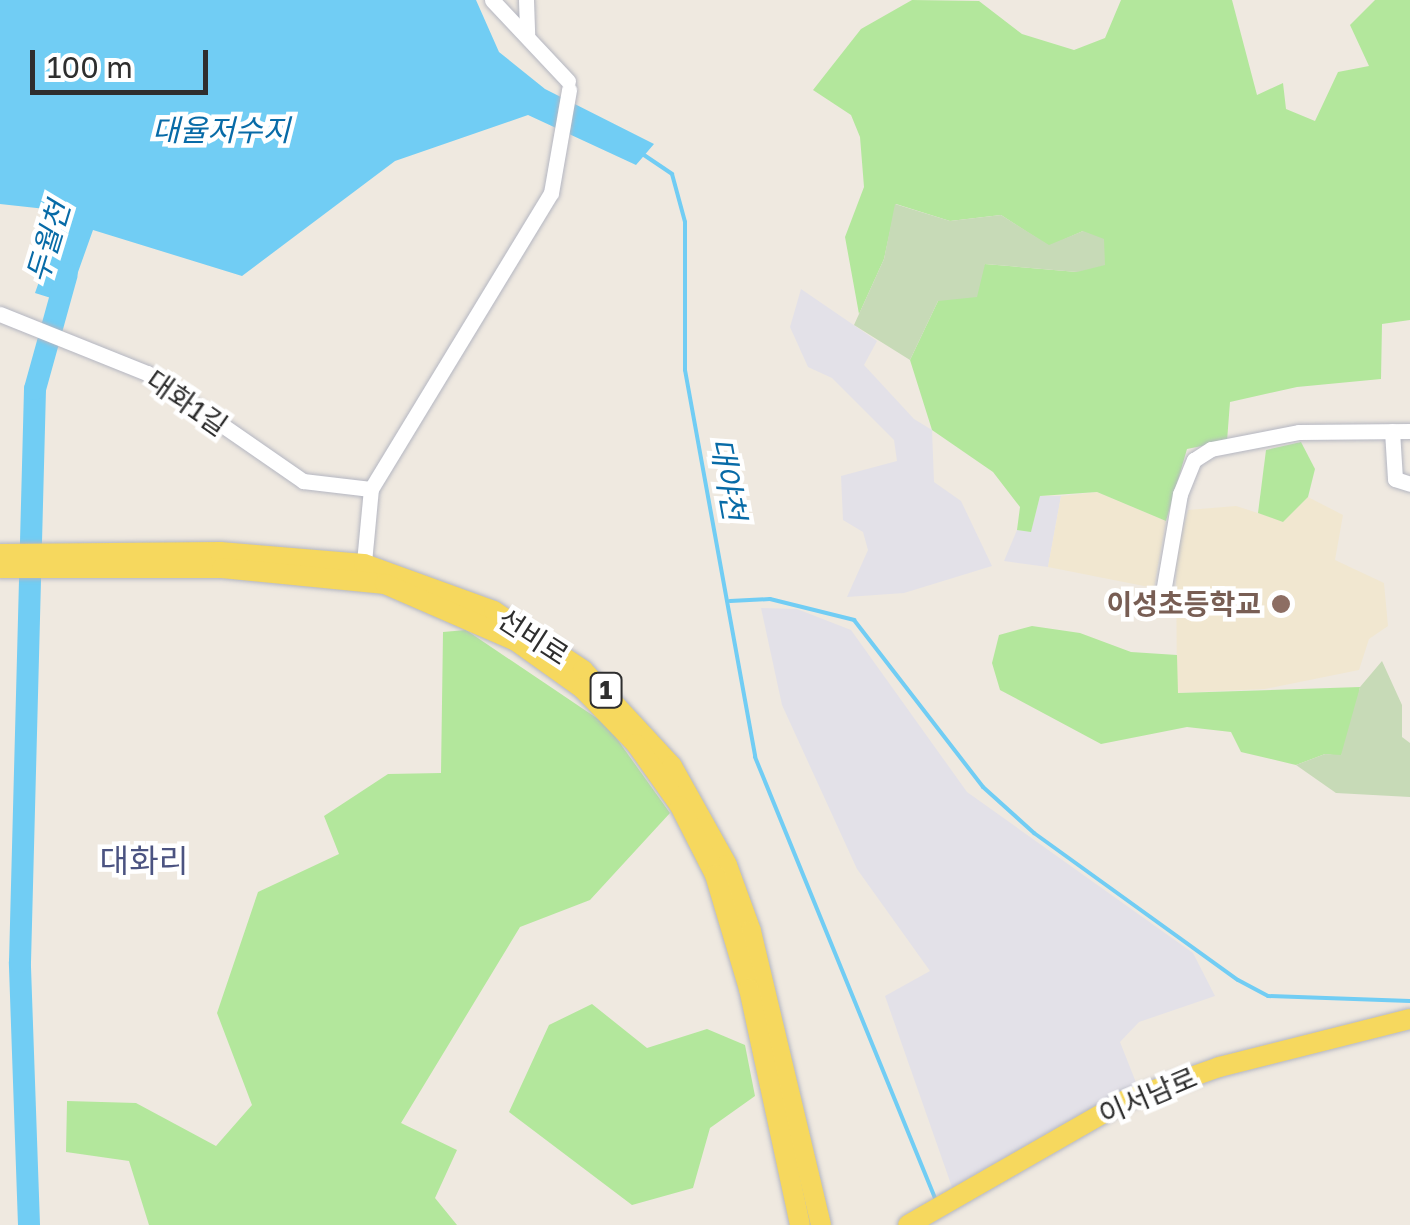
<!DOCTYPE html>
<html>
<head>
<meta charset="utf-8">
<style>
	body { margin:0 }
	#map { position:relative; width:1410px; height:1225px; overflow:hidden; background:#efe9e0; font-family:"Golos Text","Noto Sans KR",sans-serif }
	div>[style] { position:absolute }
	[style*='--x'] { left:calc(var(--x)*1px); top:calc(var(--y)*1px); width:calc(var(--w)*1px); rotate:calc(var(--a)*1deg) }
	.industrial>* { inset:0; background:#e3e1e8 }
	.education>* { inset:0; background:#f1e7d0 }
	.green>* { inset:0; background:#b3e79c }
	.cemetery>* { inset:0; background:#c7dab7 }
	.water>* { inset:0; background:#71cdf4 }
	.stream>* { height:4px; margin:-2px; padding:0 2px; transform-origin:2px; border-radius:2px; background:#71cdf4 }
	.river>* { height:22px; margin:-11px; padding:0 11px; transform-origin:11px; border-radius:11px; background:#71cdf4 }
	.roads { filter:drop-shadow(0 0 2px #b4b6c1) drop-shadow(0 0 2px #b4b6c1) }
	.minor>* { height:15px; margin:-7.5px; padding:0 7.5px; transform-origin:7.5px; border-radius:7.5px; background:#fff }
	.major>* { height:20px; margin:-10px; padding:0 10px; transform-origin:10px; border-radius:10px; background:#f6d85e }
	.dots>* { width:28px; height:28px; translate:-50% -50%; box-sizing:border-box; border:5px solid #fff; border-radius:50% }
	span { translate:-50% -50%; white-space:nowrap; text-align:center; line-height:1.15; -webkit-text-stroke:9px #fff; paint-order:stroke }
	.shield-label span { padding:2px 8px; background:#fff; border:2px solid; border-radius:8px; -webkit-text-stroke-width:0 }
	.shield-label { font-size:25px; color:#2e2e2e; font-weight:700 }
	.street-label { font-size:28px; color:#2e2e2e }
	.education-label { font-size:28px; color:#785e54; font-weight:700 }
	.right { translate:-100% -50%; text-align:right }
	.water-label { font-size:30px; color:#086ba7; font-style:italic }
	.quarter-label { font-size:32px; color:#4b5381 }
	.scale { position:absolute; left:30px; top:50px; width:178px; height:45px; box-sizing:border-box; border:5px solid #2e2e2e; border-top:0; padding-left:12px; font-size:30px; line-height:35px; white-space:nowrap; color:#2e2e2e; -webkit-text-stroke:8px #fff; paint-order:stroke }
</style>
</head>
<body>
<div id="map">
	<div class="industrial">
		<div style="clip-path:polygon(801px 289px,877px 341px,864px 365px,914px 419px,932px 430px,934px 482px,961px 501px,992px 566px,904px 593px,847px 597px,868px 550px,863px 532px,843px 520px,841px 476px,897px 461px,894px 440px,832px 378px,808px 367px,790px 327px)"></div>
		<div style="clip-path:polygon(1040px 496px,1061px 496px,1048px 567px,1004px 561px,1017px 530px,1031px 531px)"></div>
		<div style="clip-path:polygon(761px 608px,797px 609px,851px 630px,967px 792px,1193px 953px,1215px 996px,1139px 1022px,1120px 1042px,1137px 1085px,953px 1190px,885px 996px,930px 971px,857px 869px,782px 705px)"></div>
	</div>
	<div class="education">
		<div style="clip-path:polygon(1097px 492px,1166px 521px,1154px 588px,1048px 567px,1061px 496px)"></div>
		<div style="clip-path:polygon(1308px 497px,1343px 515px,1335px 560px,1384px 583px,1388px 626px,1369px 639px,1359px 670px,1265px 689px,1177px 693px,1176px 557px,1188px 510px,1236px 506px,1283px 521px)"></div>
	</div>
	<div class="green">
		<div style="clip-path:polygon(912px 0,979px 1px,1022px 34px,1074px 50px,1105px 38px,1121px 0,1232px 0,1257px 95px,1283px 83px,1286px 109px,1315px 121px,1338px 72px,1369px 66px,1350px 25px,1375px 0,1410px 0,1410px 320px,1382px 324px,1381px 379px,1297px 387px,1230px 402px,1227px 441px,1187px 449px,1166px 521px,1097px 492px,1040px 496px,1031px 532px,1017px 530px,1020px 507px,993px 472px,932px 430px,910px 360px,938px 301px,985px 264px,1077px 272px,1083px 231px,1049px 246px,1001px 215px,950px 221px,896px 204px,884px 259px,859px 314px,845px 237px,864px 187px,860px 137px,851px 115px,813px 90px,861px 29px)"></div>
		<div style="clip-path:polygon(1301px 442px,1315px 469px,1308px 497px,1283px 522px,1258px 513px,1266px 450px)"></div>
		<div style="clip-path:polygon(1032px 626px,1080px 633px,1131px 652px,1177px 655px,1178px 693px,1360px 687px,1353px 726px,1341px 756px,1325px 754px,1296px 765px,1241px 752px,1231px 732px,1187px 727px,1101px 744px,1000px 690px,992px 663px,999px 635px)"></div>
		<div style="clip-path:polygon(466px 630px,607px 725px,670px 813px,590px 900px,520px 927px,401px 1123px,457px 1150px,435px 1198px,457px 1225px,149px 1225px,129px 1161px,66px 1152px,67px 1101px,136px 1103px,216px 1146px,252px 1105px,217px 1013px,258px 892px,339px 854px,324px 816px,388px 774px,441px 773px,443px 632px)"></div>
		<div style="clip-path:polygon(592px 1004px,647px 1048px,707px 1029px,745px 1045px,755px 1096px,710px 1128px,693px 1188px,632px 1205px,509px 1112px,549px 1025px)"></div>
	</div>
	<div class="cemetery">
		<div style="clip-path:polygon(895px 204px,950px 221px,1001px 215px,1049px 245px,1083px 231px,1104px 239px,1105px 265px,1077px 272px,985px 264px,977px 297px,938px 301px,910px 360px,854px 325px,884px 259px)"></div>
		<div style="clip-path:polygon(1382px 661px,1402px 705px,1402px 737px,1410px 743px,1410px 797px,1336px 793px,1296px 765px,1325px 754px,1341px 755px,1360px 687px)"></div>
	</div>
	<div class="water">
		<div style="clip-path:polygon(0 0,476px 0,499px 52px,545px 89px,654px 144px,636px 165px,528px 115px,395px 161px,242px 276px,93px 230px,67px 303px,35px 293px,64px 211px,0 204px)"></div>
	</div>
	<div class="stream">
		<div style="--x:644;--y:155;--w:34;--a:34"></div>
		<div style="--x:672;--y:174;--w:50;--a:74.8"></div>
		<div style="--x:685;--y:222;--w:148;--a:90"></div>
		<div style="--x:685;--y:370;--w:393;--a:79.7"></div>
		<div style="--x:755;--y:757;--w:479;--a:67.8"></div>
		<div style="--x:730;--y:601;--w:40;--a:-2.9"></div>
		<div style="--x:770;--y:599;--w:87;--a:14"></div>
		<div style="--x:854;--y:620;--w:211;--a:52.3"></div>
		<div style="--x:983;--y:787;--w:69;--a:42"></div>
		<div style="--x:1034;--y:833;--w:251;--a:35.8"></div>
		<div style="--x:1238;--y:980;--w:34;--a:28"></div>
		<div style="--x:1268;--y:996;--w:142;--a:2"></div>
	</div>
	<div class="river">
		<div style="--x:29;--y:1225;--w:263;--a:-92"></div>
		<div style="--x:20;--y:962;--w:573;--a:-88.5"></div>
		<div style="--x:35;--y:389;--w:119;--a:-74.5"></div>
	</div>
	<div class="roads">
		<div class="minor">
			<div style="--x:492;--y:0;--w:111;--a:46.8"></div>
			<div style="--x:526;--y:0;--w:37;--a:88"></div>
			<div style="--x:0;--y:314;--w:158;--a:21.9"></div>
			<div style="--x:147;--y:373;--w:190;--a:34.7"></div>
			<div style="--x:303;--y:481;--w:68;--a:6.7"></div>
			<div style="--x:1392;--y:431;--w:48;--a:86.4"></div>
			<div style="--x:1395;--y:479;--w:16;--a:18"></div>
			<div style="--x:363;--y:573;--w:84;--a:-84.6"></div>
			<div style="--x:371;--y:489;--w:346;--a:-58.7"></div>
			<div style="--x:551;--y:193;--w:105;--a:-80.1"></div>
			<div style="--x:1162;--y:598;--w:106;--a:-80.2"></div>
			<div style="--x:1180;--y:494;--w:37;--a:-68"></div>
			<div style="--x:1194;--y:460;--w:20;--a:-33"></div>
			<div style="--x:1211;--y:449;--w:90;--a:-10.9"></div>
			<div style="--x:1299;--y:432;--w:111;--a:-0.5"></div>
		</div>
		<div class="major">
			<div style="--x:0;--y:554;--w:220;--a:-0.5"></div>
			<div style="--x:220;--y:552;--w:144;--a:4.8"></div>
			<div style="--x:364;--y:564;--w:138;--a:19.9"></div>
			<div style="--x:494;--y:611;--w:107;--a:33.5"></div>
			<div style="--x:583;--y:670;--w:131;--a:47.2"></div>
			<div style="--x:672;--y:766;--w:113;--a:60.9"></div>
			<div style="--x:727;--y:865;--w:70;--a:70"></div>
			<div style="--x:751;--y:931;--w:302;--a:76.6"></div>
			<div style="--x:0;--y:568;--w:222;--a:0"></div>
			<div style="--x:222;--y:568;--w:164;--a:5.6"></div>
			<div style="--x:385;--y:584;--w:143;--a:23.5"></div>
			<div style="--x:516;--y:641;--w:81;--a:35.5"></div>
			<div style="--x:582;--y:688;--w:78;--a:46"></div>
			<div style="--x:636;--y:744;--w:76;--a:54.6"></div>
			<div style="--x:680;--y:806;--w:77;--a:63.1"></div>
			<div style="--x:715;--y:875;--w:119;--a:73.4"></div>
			<div style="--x:749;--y:989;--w:241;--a:77.8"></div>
			<div style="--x:908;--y:1225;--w:251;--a:-29.8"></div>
			<div style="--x:1126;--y:1100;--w:99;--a:-19.5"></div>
			<div style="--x:1219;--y:1067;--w:197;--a:-14.1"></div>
		</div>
	</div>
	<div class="dots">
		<div style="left:1281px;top:604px;background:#8d6e63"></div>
	</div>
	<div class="shield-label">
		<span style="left:606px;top:690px">1</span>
	</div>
	<div class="street-label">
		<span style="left:187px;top:403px;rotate:35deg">대화1길</span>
		<span style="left:533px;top:637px;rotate:33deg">선비로</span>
		<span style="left:1148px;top:1096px;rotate:-23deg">이서남로</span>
	</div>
	<div class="education-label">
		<span class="right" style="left:1261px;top:604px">이성초등학교</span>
	</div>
	<div class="water-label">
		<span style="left:221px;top:130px">대율저수지</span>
		<span style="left:48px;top:242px;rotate:-73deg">두월천</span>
		<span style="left:728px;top:479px;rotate:80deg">대야천</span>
	</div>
	<div class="quarter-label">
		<span style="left:144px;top:860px">대화리</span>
	</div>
	<div class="scale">100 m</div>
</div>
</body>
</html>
